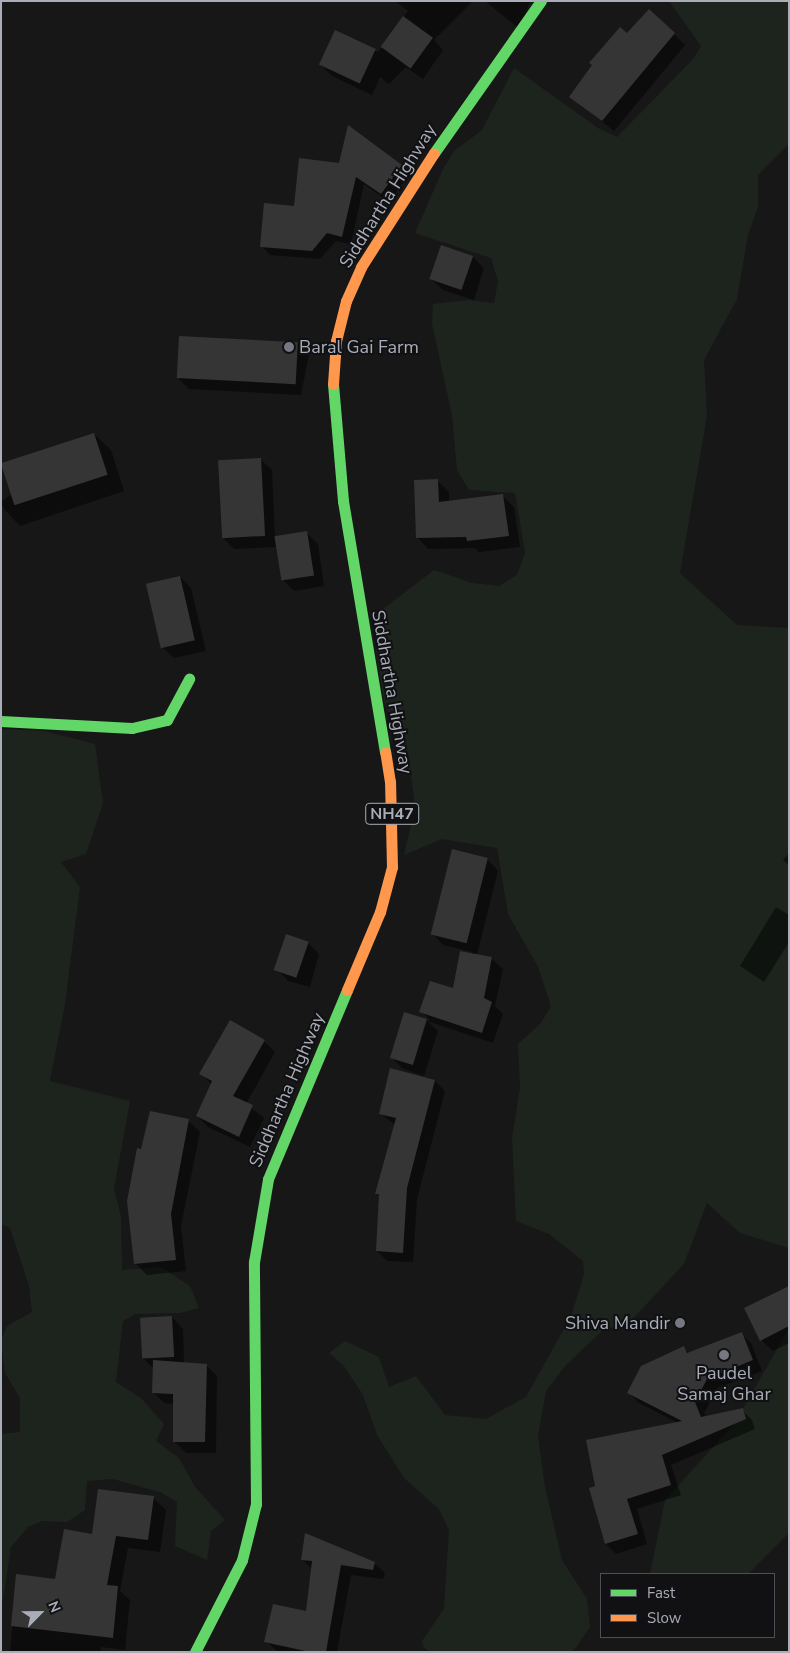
<!DOCTYPE html>
<html>
<head>
<meta charset="utf-8">
<style>
	body { margin:0 }
	#map { position:relative; width:790px; height:1653px; overflow:hidden; background:#171717; font-family:"Nunito Sans",sans-serif }
	div>[style] { position:absolute }
	[style*='--x'] { left:calc(var(--x)*1px); top:calc(var(--y)*1px); width:calc(var(--w)*1px); rotate:calc(var(--a)*1deg) }
	.green>* { inset:0; background:#1d241e }
	.shadow>* { inset:0; background:#0007 }
	.building>* { inset:0; background:#353536; transform-origin:0 0 }
	.fast>* { height:11px; margin:-5.5px; padding:0 5.5px; transform-origin:5.5px; border-radius:5.5px; background:#63d668 }
	.slow>* { height:11px; margin:-5.5px; padding:0 5.5px; transform-origin:5.5px; border-radius:5.5px; background:#ff974d }
	.dots>* { width:14px; height:14px; translate:-50% -50%; box-sizing:border-box; border:2px solid #111113; border-radius:50% }
	span { translate:-50% -50%; white-space:nowrap; text-align:center; line-height:1.15; -webkit-text-stroke:4px #111113; paint-order:stroke }
	.shield-label span { padding:1px 4px; background:#111113; border:1px solid; border-radius:4px; -webkit-text-stroke-width:0 }
	.shield-label { font-size:16px; color:#a8adb8; font-weight:700 }
	.street-label { font-size:18px; color:#a8adb8 }
	.poi-label { font-size:18px; color:#a8adb8 }
	.left { translate:0 -50%; text-align:left }
	.right { translate:-100% -50%; text-align:right }
	.frame { position:absolute; inset:0; border:2px solid #a8adb8; pointer-events:none }
	.legend { position:absolute; left:600px; top:1573px; width:175px; height:65px; box-sizing:border-box; background:#111113; border:1px solid #4d4f55; margin:0; padding:6px 9px; list-style:none; font-size:15px; color:#a8adb8 }
	.legend li { display:flex; align-items:center; gap:10px; height:25px }
	.legend b { width:25px; border:1px solid #4d4f55 }
	.north { position:absolute; left:15px; top:1588px; width:50px; height:50px; -webkit-text-stroke:4px #111113; paint-order:stroke; rotate:67deg; font-size:14px; font-weight:700; line-height:20px; text-align:center; color:#a8adb8 }
	.north::after { content:''; display:block; margin:auto; width:18px; height:22px; background:#a8adb8; clip-path:polygon(50% 0,100% 100%,50% 72%,0 100%) }
</style>
</head>
<body>
<div id="map">
	<div class="green">
		<div style="clip-path:polygon(669px 1px,789px 1px,789px 144px,758px 175px,758px 207px,748px 235px,737px 299px,704px 360px,707px 416px,680px 573px,737px 625px,789px 628px,789px 1248px,740px 1233px,707px 1203px,684px 1264px,628px 1324px,604px 1329px,566px 1365px,546px 1391px,538px 1436px,545px 1487px,562px 1560px,587px 1599px,590px 1627px,577px 1646px,571px 1652px,431px 1652px,423px 1647px,422px 1641px,444px 1609px,449px 1530px,439px 1509px,404px 1478px,377px 1435px,363px 1395px,344px 1366px,329px 1353px,345px 1341px,379px 1357px,389px 1387px,416px 1376px,445px 1415px,486px 1419px,526px 1397px,571px 1316px,584px 1274px,583px 1261px,549px 1234px,516px 1221px,512px 1138px,520px 1088px,518px 1044px,541px 1023px,551px 1006px,538px 967px,508px 914px,497px 848px,442px 839px,404px 855px,415px 808px,411px 775px,384px 701px,376px 650px,378px 613px,434px 570px,472px 583px,499px 586px,517px 575px,525px 553px,515px 493px,469px 490px,457px 470px,452px 415px,432px 324px,433px 304px,469px 300px,494px 303px,498px 281px,491px 258px,415px 233px,443px 169px,454px 151px,482px 130px,514px 68px,598px 128px,617px 137px,694px 58px,701px 46px)"></div>
		<div style="clip-path:polygon(1px 729px,44px 731px,95px 744px,103px 803px,86px 854px,61px 862px,80px 887px,65px 1004px,50px 1081px,130px 1101px,114px 1189px,121px 1216px,122px 1270px,161px 1267px,190px 1286px,199px 1308px,180px 1313px,135px 1314px,123px 1321px,116px 1382px,142px 1399px,164px 1424px,156px 1441px,179px 1458px,195px 1487px,225px 1520px,211px 1531px,207px 1560px,175px 1546px,177px 1502px,162px 1493px,113px 1479px,87px 1481px,85px 1510px,67px 1522px,42px 1521px,28px 1527px,11px 1547px,1px 1612px,1px 1434px,20px 1432px,20px 1398px,5px 1373px,1px 1340px,7px 1326px,32px 1312px,29px 1286px,10px 1228px,1px 1224px)"></div>
		<div style="clip-path:polygon(789px 1328px,789px 1533px,748px 1574px,650px 1574px,665px 1500px,735px 1423px)"></div>
	</div>
	<div class="shadow">
		<div style="clip-path:polygon(395px 1px,473px 1px,434px 40px,443px 50px,423px 79px,406px 67px,389px 84px,380px 77px,372px 95px,332px 76px,321px 65px,336px 32px,378px 52px,408px 11px)"></div>
		<div style="clip-path:polygon(485px 1px,530px 1px,521px 30px)"></div>
		<div style="clip-path:polygon(674px 34px,685px 45px,614px 131px,570px 96px,627px 35px)"></div>
		<div style="clip-path:polygon(340px 164px,401px 166px,409px 174px,389px 202px,364px 184px,351px 244px,336px 241px,320px 259px,270px 255px,262px 246px,295px 207px)"></div>
		<div style="clip-path:polygon(442px 246px,473px 257px,484px 268px,474px 300px,443px 290px,431px 279px)"></div>
		<div style="clip-path:polygon(180px 337px,298px 343px,309px 354px,301px 395px,189px 389px,178px 378px)"></div>
		<div style="clip-path:polygon(94px 434px,111px 450px,124px 491px,20px 526px,4px 509px,1px 502px)"></div>
		<div style="clip-path:polygon(260px 459px,272px 470px,275px 538px,306px 532px,318px 544px,324px 586px,294px 591px,283px 580px,277px 547px,234px 549px,223px 538px)"></div>
		<div style="clip-path:polygon(438px 481px,449px 492px,449px 502px,503px 496px,514px 507px,520px 547px,479px 552px,475px 548px,428px 549px,417px 537px)"></div>
		<div style="clip-path:polygon(180px 577px,191px 588px,206px 651px,174px 658px,162px 647px)"></div>
		<div style="clip-path:polygon(789px 853px,789px 865px,783px 860px)"></div>
		<div style="clip-path:polygon(487px 859px,498px 871px,477px 955px,491px 958px,503px 969px,495px 1006px,503px 1014px,493px 1043px,427px 1021px,438px 1031px,424px 1076px,403px 1069px,392px 1058px,405px 1014px,431px 1021px,421px 1011px,454px 990px,472px 952px,443px 945px,432px 933px)"></div>
		<div style="clip-path:polygon(776px 907px,789px 915px,789px 942px,764px 982px,740px 966px)"></div>
		<div style="clip-path:polygon(308px 943px,319px 954px,310px 987px,288px 981px,277px 969px)"></div>
		<div style="clip-path:polygon(264px 1041px,275px 1052px,246px 1104px,264px 1118px,250px 1147px,208px 1127px,197px 1116px,212px 1085px,201px 1073px)"></div>
		<div style="clip-path:polygon(391px 1070px,435px 1081px,445px 1091px,417px 1199px,413px 1262px,387px 1261px,377px 1251px,380px 1196px,377px 1193px,395px 1125px,380px 1113px)"></div>
		<div style="clip-path:polygon(188px 1120px,200px 1132px,181px 1226px,186px 1271px,147px 1275px,136px 1264px,142px 1150px)"></div>
		<div style="clip-path:polygon(789px 1291px,789px 1343px,773px 1351px,761px 1340px)"></div>
		<div style="clip-path:polygon(172px 1317px,183px 1329px,184px 1363px,206px 1365px,217px 1376px,216px 1453px,186px 1453px,175px 1442px,174px 1404px,164px 1403px,153px 1392px,154px 1369px,142px 1357px)"></div>
		<div style="clip-path:polygon(741px 1333px,751px 1343px,762px 1371px,717px 1388px,704px 1413px,706px 1417px,742px 1410px,752px 1420px,755px 1429px,671px 1465px,681px 1495px,637px 1509px,647px 1544px,616px 1554px,606px 1544px,590px 1489px,678px 1423px,639px 1403px,629px 1393px,684px 1348px,689px 1353px)"></div>
		<div style="clip-path:polygon(153px 1498px,166px 1510px,160px 1552px,128px 1548px,120px 1591px,130px 1600px,125px 1650px,101px 1647px,100px 1652px,10px 1652px,17px 1576px,56px 1580px,93px 1536px)"></div>
		<div style="clip-path:polygon(302px 1559px,374px 1563px,385px 1573px,383px 1579px,351px 1575px,337px 1652px,278px 1652px,266px 1641px,307px 1613px,313px 1570px)"></div>
	</div>
	<div class="building">
		<div style="clip-path:polygon(649px 9px,675px 33px,602px 121px,569px 97px,592px 65px,589px 63px,620px 27px,627px 33px)"></div>
		<div style="left:403px;top:16px;width:37px;height:38px;rotate:36deg"></div>
		<div style="left:335px;top:30px;width:45px;height:38px;rotate:25deg"></div>
		<div style="clip-path:polygon(348px 125px,402px 165px,381px 194px,356px 177px,342px 237px,327px 233px,312px 251px,260px 247px,264px 203px,294px 206px,299px 158px,339px 163px)"></div>
		<div style="left:441px;top:245px;width:34px;height:36px;rotate:19deg"></div>
		<div style="left:179px;top:336px;width:119px;height:42px;rotate:3deg"></div>
		<div style="left:94px;top:433px;width:44px;height:98px;rotate:72deg"></div>
		<div style="left:261px;top:458px;width:78px;height:43px;rotate:87deg"></div>
		<div style="clip-path:polygon(438px 479px,439px 502px,503px 494px,509px 536px,467px 541px,466px 537px,416px 538px,414px 480px)"></div>
		<div style="left:307px;top:531px;width:45px;height:33px;rotate:81deg"></div>
		<div style="left:180px;top:576px;width:66px;height:35px;rotate:77deg"></div>
		<div style="left:452px;top:849px;width:37px;height:88px;rotate:14deg"></div>
		<div style="left:286px;top:934px;width:24px;height:38px;rotate:19deg"></div>
		<div style="clip-path:polygon(460px 951px,492px 957px,484px 998px,492px 1002px,482px 1033px,419px 1012px,430px 981px,453px 988px)"></div>
		<div style="left:404px;top:1012px;width:24px;height:48px;rotate:17deg"></div>
		<div style="clip-path:polygon(230px 1020px,265px 1040px,233px 1096px,253px 1105px,239px 1137px,196px 1116px,212px 1081px,199px 1074px)"></div>
		<div style="clip-path:polygon(390px 1068px,435px 1080px,407px 1188px,403px 1253px,376px 1251px,379px 1194px,375px 1194px,396px 1118px,379px 1114px)"></div>
		<div style="clip-path:polygon(150px 1111px,189px 1119px,171px 1214px,176px 1260px,134px 1264px,127px 1201px,137px 1148px,141px 1149px)"></div>
		<div style="clip-path:polygon(789px 1286px,789px 1326px,760px 1341px,744px 1308px)"></div>
		<div style="left:172px;top:1316px;width:41px;height:32px;rotate:87deg"></div>
		<div style="clip-path:polygon(742px 1332px,753px 1360px,707px 1379px,695px 1402px,701px 1417px,743px 1408px,746px 1419px,662px 1455px,671px 1485px,627px 1499px,638px 1534px,605px 1544px,589px 1488px,595px 1486px,586px 1440px,682px 1421px,627px 1393px,641px 1366px,684px 1346px,687px 1353px)"></div>
		<div style="clip-path:polygon(153px 1360px,207px 1364px,205px 1442px,173px 1442px,173px 1394px,152px 1393px)"></div>
		<div style="clip-path:polygon(98px 1489px,154px 1496px,148px 1540px,116px 1536px,107px 1585px,118px 1586px,113px 1638px,11px 1626px,16px 1574px,55px 1579px,64px 1529px,92px 1534px)"></div>
		<div style="clip-path:polygon(305px 1533px,375px 1562px,373px 1570px,341px 1565px,326px 1652px,310px 1652px,264px 1642px,273px 1604px,306px 1611px,312px 1561px,301px 1560px)"></div>
	</div>
	<div class="fast">
		<div style="--x:434;--y:153;--w:186;--a:-54.9"></div>
		<div style="--x:333;--y:384;--w:117;--a:85.1"></div>
		<div style="--x:343;--y:501;--w:254;--a:80.5"></div>
		<div style="--x:1;--y:721;--w:131;--a:3.1"></div>
		<div style="--x:132;--y:728;--w:36;--a:-13"></div>
		<div style="--x:167;--y:720;--w:47;--a:-61.8"></div>
		<div style="--x:195;--y:1652;--w:103;--a:-62.9"></div>
		<div style="--x:242;--y:1560;--w:58;--a:-76"></div>
		<div style="--x:256;--y:1504;--w:242;--a:-90.5"></div>
		<div style="--x:254;--y:1262;--w:84;--a:-80.4"></div>
		<div style="--x:268;--y:1179;--w:205;--a:-67.3"></div>
	</div>
	<div class="slow">
		<div style="--x:333;--y:384;--w:43;--a:-86"></div>
		<div style="--x:336;--y:341;--w:41;--a:-76"></div>
		<div style="--x:346;--y:301;--w:37;--a:-66"></div>
		<div style="--x:361;--y:267;--w:135;--a:-57.4"></div>
		<div style="--x:347;--y:990;--w:85;--a:-67.1"></div>
		<div style="--x:380;--y:912;--w:47;--a:-75.1"></div>
		<div style="--x:392;--y:867;--w:85;--a:-91.3"></div>
		<div style="--x:390;--y:782;--w:30;--a:-99"></div>
	</div>
	<div class="dots">
		<div style="left:289px;top:347px;background:#757880"></div>
		<div style="left:680px;top:1323px;background:#757880"></div>
		<div style="left:724px;top:1355px;background:#757880"></div>
	</div>
	<div class="shield-label">
		<span style="left:392px;top:814px">NH47</span>
	</div>
	<div class="street-label">
		<span style="left:388px;top:196px;rotate:-58deg">Siddhartha Highway</span>
		<span style="left:392px;top:692px;rotate:80deg">Siddhartha Highway</span>
		<span style="left:287px;top:1090px;rotate:-67deg">Siddhartha Highway</span>
	</div>
	<div class="poi-label">
		<span class="left" style="left:299px;top:347px">Baral Gai Farm</span>
		<span class="right" style="left:670px;top:1323px">Shiva Mandir</span>
		<span style="left:724px;top:1384px">Paudel<br>Samaj Ghar</span>
	</div>
	<div class="frame"></div>
	<ul class="legend">
	<li><b style="height:6px;background:#63d668"></b>Fast</li>
	<li><b style="height:6px;background:#ff974d"></b>Slow</li>
	</ul>
	<div class="north">N</div>
</div>
</body>
</html>
